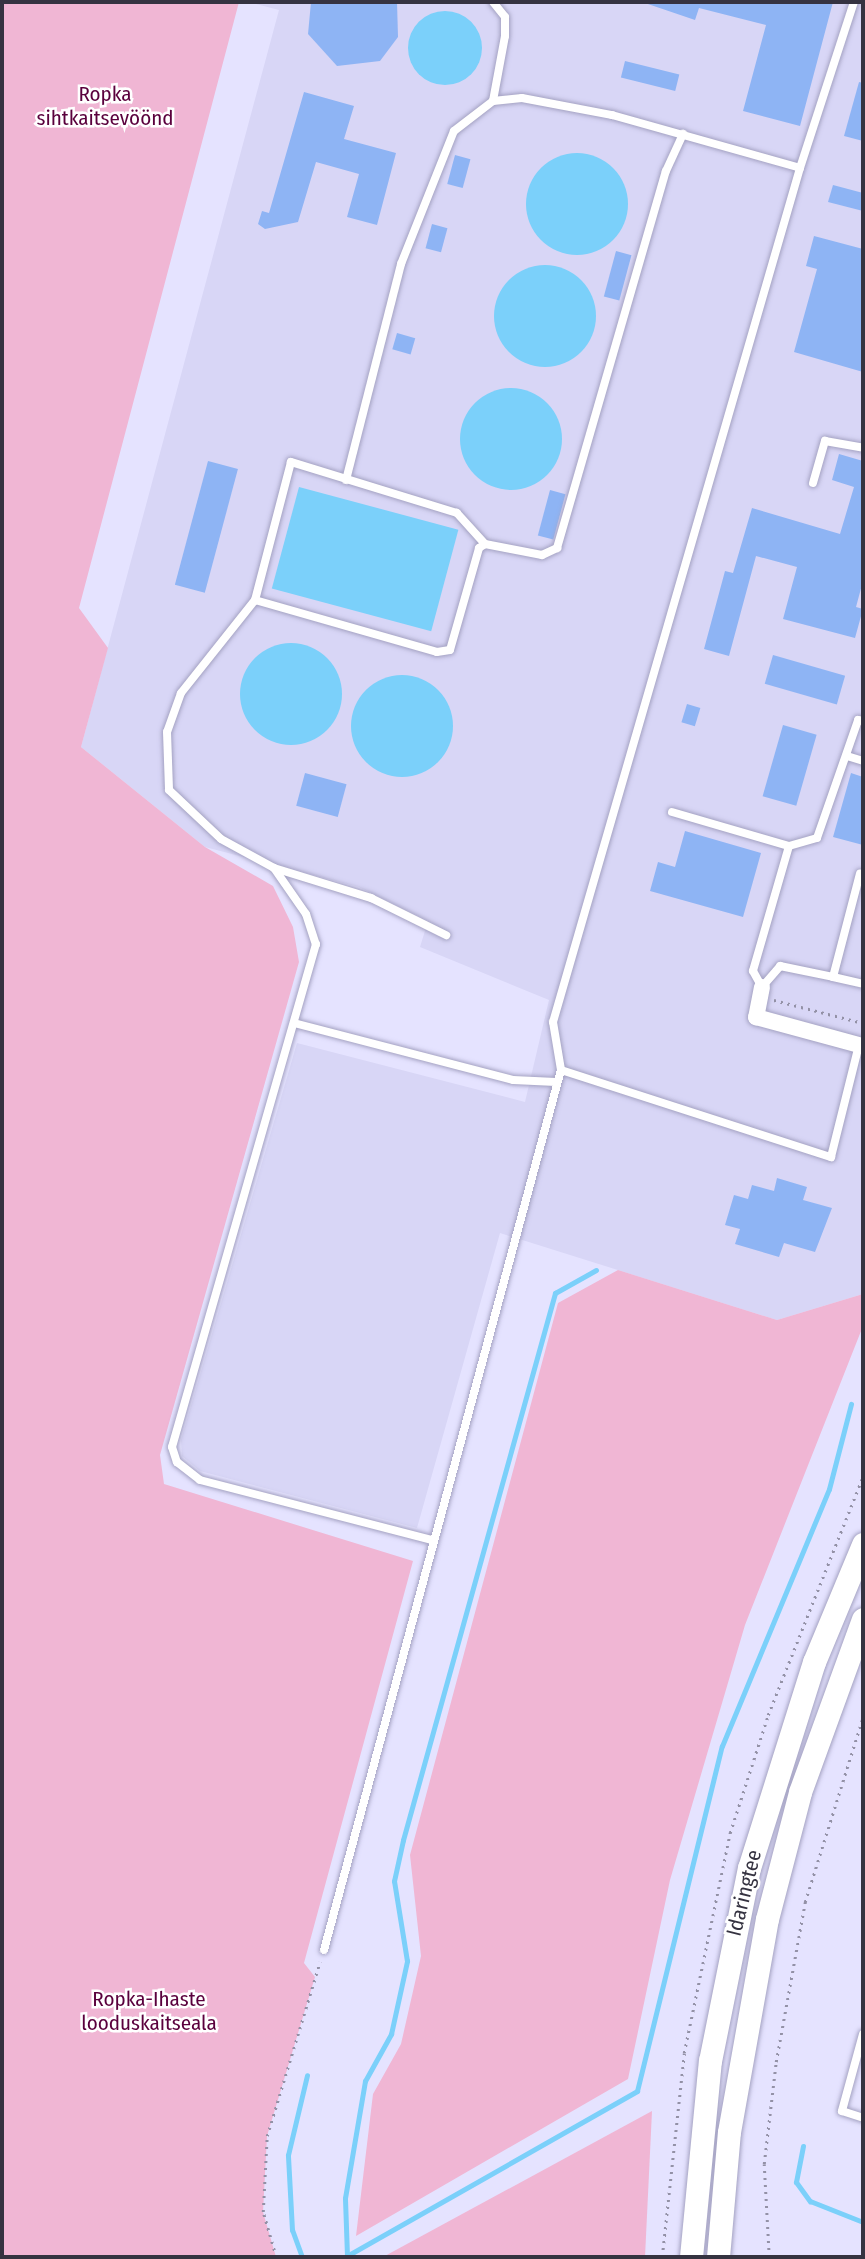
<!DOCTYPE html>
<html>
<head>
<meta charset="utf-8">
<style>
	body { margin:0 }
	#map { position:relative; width:865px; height:2259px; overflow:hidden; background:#e5e3ff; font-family:"Fira Sans Condensed",sans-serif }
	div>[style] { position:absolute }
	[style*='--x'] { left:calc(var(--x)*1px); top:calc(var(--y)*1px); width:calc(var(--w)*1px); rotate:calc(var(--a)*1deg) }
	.built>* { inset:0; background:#d8d6f6 }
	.green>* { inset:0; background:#f0b6d4 }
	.water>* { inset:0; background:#7bd0fa; transform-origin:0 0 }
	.round { border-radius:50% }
	.stream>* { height:5px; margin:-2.5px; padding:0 2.5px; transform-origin:2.5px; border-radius:2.5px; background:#7bd0fa }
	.building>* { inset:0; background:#8eb4f4; transform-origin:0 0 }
	.path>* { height:2.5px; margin-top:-1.25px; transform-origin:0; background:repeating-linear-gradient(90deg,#9391a6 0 2px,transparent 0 7px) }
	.roads { filter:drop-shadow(0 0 2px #a4a2c2) drop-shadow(0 0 2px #a4a2c2) }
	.lane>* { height:8px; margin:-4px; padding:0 4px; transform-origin:4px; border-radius:4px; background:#fff }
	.street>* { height:16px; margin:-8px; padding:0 8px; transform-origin:8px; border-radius:8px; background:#fff }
	.secondary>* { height:23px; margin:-11.5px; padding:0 11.5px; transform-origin:11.5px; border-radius:11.5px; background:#fff }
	span { translate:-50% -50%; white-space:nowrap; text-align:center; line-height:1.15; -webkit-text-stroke:5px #fff; paint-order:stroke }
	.park-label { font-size:21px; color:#5a003d }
	.street-label { font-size:21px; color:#353341 }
	.frame { position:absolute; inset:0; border:4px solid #353341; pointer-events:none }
</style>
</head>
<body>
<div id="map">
	<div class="built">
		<div style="clip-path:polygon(248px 2px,863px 2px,863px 1294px,777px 1320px,500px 1233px,417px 1528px,200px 1471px,182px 1456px,181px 1440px,297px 1043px,525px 1102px,549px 1000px,420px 947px,428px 921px,359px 887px,205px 847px,81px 747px,279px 10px)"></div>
	</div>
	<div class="green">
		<div style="clip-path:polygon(2px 2px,239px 2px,79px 608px,108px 648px,81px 747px,205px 847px,273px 886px,293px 927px,299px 962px,160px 1455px,164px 1484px,413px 1561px,304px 1963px,315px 1977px,267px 2136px,263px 2212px,276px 2257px,2px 2257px)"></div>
		<div style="clip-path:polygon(618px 1270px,777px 1320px,863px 1294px,863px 1326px,745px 1625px,670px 1880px,628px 2079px,356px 2236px,373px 2094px,401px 2044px,421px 1956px,410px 1855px,558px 1303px)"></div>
		<div style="clip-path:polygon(652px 2111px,645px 2257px,383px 2257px)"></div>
	</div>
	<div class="water">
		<div class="round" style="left:408px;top:11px;width:74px;height:74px"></div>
		<div class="round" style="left:526px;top:153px;width:102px;height:102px"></div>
		<div class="round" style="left:494px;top:265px;width:102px;height:102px"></div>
		<div class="round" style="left:460px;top:388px;width:102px;height:102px"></div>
		<div style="left:299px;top:487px;width:165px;height:105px;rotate:15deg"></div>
		<div class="round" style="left:240px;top:643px;width:102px;height:102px"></div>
		<div class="round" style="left:351px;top:675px;width:102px;height:102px"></div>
	</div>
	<div class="stream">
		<div style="--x:803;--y:2146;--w:37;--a:101"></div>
		<div style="--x:796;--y:2182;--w:24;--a:54"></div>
		<div style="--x:810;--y:2201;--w:57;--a:21.6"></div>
		<div style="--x:347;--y:2256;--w:58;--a:-92"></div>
		<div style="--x:345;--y:2198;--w:119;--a:-80.3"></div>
		<div style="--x:365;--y:2081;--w:54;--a:-61"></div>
		<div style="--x:391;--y:2034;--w:75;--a:-77.6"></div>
		<div style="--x:407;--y:1961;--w:81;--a:-99.2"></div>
		<div style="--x:394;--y:1881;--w:42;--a:-77.6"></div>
		<div style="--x:403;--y:1840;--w:568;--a:-74.47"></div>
		<div style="--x:555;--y:1293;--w:47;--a:-29.3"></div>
		<div style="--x:302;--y:2257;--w:29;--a:-110"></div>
		<div style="--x:292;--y:2230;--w:75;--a:-93.1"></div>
		<div style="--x:288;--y:2155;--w:82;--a:-76.6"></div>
		<div style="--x:345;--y:2257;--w:336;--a:-29.6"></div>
		<div style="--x:637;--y:2091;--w:355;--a:-76.2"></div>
		<div style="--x:722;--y:1746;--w:278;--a:-67.4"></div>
		<div style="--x:829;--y:1489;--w:88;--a:-75.5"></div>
	</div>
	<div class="building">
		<div style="clip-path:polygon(311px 2px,397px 2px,398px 37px,380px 61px,337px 66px,308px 34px)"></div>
		<div style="clip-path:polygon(642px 2px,833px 2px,800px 126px,743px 111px,766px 25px,699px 8px,695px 20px)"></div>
		<div style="left:625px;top:61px;width:56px;height:17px;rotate:14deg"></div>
		<div style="clip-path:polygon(859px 82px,863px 83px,863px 141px,844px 136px)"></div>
		<div style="clip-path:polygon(304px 92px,354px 106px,344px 139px,396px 153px,377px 225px,347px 217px,359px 174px,316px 162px,298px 222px,265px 229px,258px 224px,262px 211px,269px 213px)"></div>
		<div style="left:455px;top:155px;width:16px;height:30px;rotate:15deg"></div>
		<div style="clip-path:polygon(833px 185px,863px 193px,863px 211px,828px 202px)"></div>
		<div style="left:432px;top:224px;width:16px;height:25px;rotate:15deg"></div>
		<div style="clip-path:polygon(814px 236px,863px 249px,863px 372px,794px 352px,817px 269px,806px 266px)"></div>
		<div style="left:616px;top:251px;width:16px;height:47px;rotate:15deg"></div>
		<div style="left:397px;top:333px;width:19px;height:17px;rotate:16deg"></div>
		<div style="clip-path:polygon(839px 454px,863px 461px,863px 581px,856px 607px,863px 609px,855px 638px,783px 619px,797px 567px,756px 556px,729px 656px,704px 649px,725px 571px,733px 573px,752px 508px,840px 534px,854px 487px,832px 480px)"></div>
		<div style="left:208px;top:461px;width:31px;height:128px;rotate:15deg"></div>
		<div style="left:550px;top:490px;width:16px;height:47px;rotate:15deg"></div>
		<div style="left:773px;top:655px;width:75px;height:30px;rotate:16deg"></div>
		<div style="left:687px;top:704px;width:14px;height:19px;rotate:17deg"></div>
		<div style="left:783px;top:725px;width:35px;height:74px;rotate:16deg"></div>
		<div style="left:305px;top:773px;width:43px;height:34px;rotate:15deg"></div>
		<div style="clip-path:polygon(851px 773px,863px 777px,863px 845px,833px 837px)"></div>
		<div style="clip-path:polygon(685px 831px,761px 853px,743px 917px,650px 891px,658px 862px,675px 867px)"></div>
		<div style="clip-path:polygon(777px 1178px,807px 1187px,803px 1200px,832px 1208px,815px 1252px,784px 1243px,779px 1257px,735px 1244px,740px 1229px,725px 1225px,734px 1195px,748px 1199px,752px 1185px,774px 1191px)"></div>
	</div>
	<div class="path">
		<div style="--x:774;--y:1000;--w:92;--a:14.5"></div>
		<div style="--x:276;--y:2257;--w:47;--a:-106.1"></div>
		<div style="--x:263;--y:2212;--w:76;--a:-87"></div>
		<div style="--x:267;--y:2136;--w:182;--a:-73.1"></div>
		<div style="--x:662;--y:2257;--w:205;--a:-83.8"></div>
		<div style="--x:684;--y:2053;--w:225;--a:-78.2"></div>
		<div style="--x:730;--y:1833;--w:124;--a:-72.1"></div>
		<div style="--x:768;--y:1715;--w:257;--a:-68.3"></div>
		<div style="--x:769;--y:2257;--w:93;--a:-93.1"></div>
		<div style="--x:764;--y:2164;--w:103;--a:-83.3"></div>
		<div style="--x:776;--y:2062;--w:163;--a:-79.7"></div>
		<div style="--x:805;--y:1902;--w:194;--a:-72.6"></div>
	</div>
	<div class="roads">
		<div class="lane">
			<div style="--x:493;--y:2;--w:19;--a:51"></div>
			<div style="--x:505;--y:17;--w:19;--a:90"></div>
			<div style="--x:505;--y:36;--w:66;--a:100.5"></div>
			<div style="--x:800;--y:168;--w:889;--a:106.13"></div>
			<div style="--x:553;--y:1022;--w:49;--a:80.5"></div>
			<div style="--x:561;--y:1070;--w:284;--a:17.9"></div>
			<div style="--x:831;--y:1157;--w:115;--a:-76"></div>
			<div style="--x:346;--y:480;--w:223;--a:-75.7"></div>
			<div style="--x:401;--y:264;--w:143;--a:-68.3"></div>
			<div style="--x:454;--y:131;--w:49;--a:-37.6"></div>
			<div style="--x:493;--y:101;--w:29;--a:-6"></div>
			<div style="--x:522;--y:98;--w:92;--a:10.7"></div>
			<div style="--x:612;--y:115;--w:195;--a:15.7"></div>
			<div style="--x:800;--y:168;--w:175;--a:-72"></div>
			<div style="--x:813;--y:483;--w:44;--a:-74.1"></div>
			<div style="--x:825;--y:441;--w:39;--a:10"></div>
			<div style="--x:485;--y:544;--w:42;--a:-132.1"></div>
			<div style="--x:457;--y:513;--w:174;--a:-162.9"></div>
			<div style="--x:291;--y:462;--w:143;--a:104.6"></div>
			<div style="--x:255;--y:600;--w:189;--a:15.9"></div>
			<div style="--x:437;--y:652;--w:13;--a:-9"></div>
			<div style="--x:450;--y:650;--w:106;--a:-74.1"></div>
			<div style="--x:479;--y:548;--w:7;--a:-34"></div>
			<div style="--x:485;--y:544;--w:58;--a:10.9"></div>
			<div style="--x:542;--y:555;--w:17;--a:-25"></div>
			<div style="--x:557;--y:548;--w:392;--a:-73.9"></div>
			<div style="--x:666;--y:171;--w:41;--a:-65.3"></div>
			<div style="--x:255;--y:600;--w:119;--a:128.5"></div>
			<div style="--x:181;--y:693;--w:41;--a:109.7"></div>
			<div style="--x:167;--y:732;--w:58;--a:88"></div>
			<div style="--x:169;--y:790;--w:71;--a:43.3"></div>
			<div style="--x:221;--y:839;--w:60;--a:28.7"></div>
			<div style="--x:274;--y:868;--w:102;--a:17.2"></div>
			<div style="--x:371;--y:898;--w:84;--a:26.3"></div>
			<div style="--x:847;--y:756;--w:17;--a:17"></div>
			<div style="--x:672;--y:812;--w:122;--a:16.2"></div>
			<div style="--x:789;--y:846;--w:29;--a:-16"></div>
			<div style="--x:817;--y:838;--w:125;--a:-70.8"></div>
			<div style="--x:858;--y:720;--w:5;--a:11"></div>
			<div style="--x:789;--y:846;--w:130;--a:106.1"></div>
			<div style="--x:753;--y:971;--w:18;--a:61"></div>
			<div style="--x:762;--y:987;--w:28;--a:-49"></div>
			<div style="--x:780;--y:966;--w:54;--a:11.7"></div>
			<div style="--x:833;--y:977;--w:107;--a:-75.4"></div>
			<div style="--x:274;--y:868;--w:56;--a:55.2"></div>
			<div style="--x:306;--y:914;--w:32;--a:72"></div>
			<div style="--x:316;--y:944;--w:523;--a:105.98"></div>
			<div style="--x:172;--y:1447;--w:16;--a:72"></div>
			<div style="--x:177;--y:1462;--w:29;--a:38"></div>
			<div style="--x:200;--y:1480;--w:240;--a:14.5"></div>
			<div style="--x:833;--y:977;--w:31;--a:13"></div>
			<div style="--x:294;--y:1023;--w:226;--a:14.6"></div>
			<div style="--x:513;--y:1080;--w:43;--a:2.7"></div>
			<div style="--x:324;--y:1950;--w:911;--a:-74.93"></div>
			<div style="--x:863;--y:2034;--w:80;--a:105.3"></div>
			<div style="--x:842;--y:2111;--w:22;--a:18"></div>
		</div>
		<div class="street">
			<div style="--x:762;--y:987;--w:31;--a:101"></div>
			<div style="--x:756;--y:1017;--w:111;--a:15.2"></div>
		</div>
		<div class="secondary">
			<div style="--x:691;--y:2257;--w:197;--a:-84.5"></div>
			<div style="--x:710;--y:2061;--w:197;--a:-78.6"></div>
			<div style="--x:749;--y:1868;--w:216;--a:-72.5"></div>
			<div style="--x:814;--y:1662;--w:128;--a:-67.4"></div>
			<div style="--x:718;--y:2257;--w:125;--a:-85"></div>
			<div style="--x:729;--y:2132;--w:216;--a:-79.9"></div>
			<div style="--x:767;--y:1919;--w:131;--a:-75.4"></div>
			<div style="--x:800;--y:1792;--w:184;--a:-70"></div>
		</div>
	</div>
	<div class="park-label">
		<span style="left:105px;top:106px">Ropka<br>sihtkaitsevöönd</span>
		<span style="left:149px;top:2011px">Ropka-Ihaste<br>looduskaitseala</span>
	</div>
	<div class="street-label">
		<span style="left:744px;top:1893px;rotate:-76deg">Idaringtee</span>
	</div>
	<div class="frame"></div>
</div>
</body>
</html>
